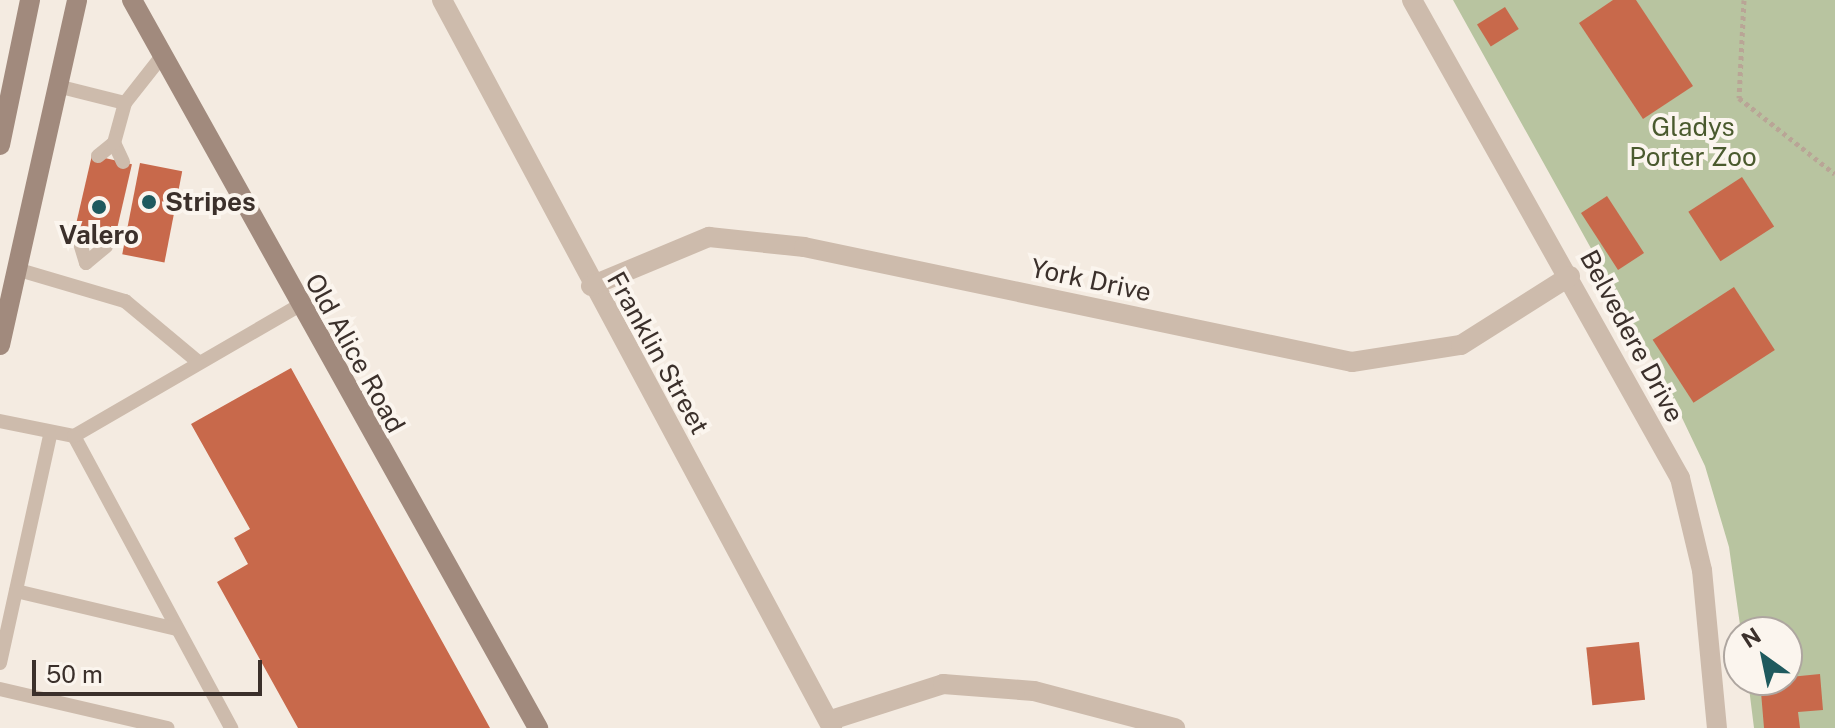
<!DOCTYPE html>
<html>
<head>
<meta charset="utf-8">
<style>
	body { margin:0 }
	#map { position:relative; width:1835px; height:728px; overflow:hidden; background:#f4ebe1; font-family:"Public Sans",sans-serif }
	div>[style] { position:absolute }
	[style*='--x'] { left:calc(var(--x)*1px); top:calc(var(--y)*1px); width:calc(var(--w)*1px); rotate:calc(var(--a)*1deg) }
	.green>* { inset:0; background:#b8c4a0 }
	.building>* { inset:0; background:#c8694b; transform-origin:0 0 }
	.path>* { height:5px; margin-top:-2.5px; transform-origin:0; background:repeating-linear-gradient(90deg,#b9a596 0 4px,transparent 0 8px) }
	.service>* { height:14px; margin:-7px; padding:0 7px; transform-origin:7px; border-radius:7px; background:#cdbbac }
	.minor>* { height:20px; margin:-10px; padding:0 10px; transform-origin:10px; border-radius:10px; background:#cdbbac }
	.secondary>* { height:20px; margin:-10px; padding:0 10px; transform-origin:10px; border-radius:10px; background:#a18a7d }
	.dots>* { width:22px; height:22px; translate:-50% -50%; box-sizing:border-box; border:4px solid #fbf5ee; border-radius:50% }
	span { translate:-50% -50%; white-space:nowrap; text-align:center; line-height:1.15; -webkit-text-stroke:8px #fbf5ee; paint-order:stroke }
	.park-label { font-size:26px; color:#4a5a2e }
	.poi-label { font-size:26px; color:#3b302b; font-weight:700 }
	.left { translate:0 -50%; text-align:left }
	.street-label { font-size:26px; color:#3b302b }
	.north { position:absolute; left:1723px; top:616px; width:80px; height:80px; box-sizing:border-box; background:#fbf5ee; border:2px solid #aea6a0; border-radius:50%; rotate:327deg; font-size:22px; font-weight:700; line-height:32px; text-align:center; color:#3b302b }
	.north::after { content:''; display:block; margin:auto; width:28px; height:36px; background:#1f5a5e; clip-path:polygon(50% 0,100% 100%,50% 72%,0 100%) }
	.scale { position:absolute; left:32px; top:660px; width:230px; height:36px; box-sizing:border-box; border:4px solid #3b302b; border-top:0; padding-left:10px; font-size:24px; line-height:28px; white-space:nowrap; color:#3b302b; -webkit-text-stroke:6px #fbf5ee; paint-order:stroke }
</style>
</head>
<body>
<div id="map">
	<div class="green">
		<div style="clip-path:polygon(1453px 0,1835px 0,1835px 728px,1754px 728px,1748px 680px,1787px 680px,1787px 632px,1741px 632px,1729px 547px,1705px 466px,1663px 378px)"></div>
	</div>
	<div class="building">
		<div style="clip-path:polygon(1613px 0,1636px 0,1693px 86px,1643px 119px,1579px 23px)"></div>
		<div style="left:1505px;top:7px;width:26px;height:33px;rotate:58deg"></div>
		<div style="left:92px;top:155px;width:41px;height:85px;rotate:13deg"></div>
		<div style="left:140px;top:163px;width:43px;height:93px;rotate:11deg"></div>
		<div style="left:1742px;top:177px;width:59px;height:64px;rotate:57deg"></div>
		<div style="left:1607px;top:196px;width:68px;height:31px;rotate:57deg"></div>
		<div style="left:1734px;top:287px;width:75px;height:97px;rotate:57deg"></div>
		<div style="clip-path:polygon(291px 368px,490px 728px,298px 728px,217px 582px,248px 564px,234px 538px,250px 529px,191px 424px)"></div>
		<div style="left:1639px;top:642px;width:58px;height:53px;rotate:84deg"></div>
		<div style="clip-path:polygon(1787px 669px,1790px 677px,1820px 674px,1823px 710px,1798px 712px,1800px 728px,1764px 728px,1760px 680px,1787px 680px)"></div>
	</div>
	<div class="path">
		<div style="--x:1744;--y:0;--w:98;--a:92.9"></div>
		<div style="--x:1739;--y:98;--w:122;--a:38.4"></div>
	</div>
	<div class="service">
		<div style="--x:57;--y:86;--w:70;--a:14"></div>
		<div style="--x:125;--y:103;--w:60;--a:-51.8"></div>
		<div style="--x:98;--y:156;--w:21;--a:-39"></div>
		<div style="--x:123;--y:162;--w:21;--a:-115"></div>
		<div style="--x:114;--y:143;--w:41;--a:-74.6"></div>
		<div style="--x:79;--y:240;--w:24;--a:73"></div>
		<div style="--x:86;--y:263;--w:26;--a:-40"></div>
		<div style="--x:16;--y:269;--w:114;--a:16.4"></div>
		<div style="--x:125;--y:301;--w:94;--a:39.8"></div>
		<div style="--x:0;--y:421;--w:76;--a:11.5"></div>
		<div style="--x:74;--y:436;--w:332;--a:61.7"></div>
		<div style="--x:74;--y:436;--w:261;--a:-30.1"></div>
		<div style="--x:16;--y:591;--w:165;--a:13.3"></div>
		<div style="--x:0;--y:663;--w:233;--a:-77.6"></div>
		<div style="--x:0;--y:689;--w:172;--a:13.1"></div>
	</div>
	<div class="minor">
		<div style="--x:442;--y:0;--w:826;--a:61.82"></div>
		<div style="--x:1412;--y:0;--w:548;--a:60.72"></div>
		<div style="--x:1680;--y:478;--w:95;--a:76.6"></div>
		<div style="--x:1702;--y:570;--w:159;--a:84.6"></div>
		<div style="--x:591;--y:286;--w:128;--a:-22.6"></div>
		<div style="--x:709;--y:237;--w:96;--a:6"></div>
		<div style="--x:804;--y:247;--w:560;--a:11.85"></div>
		<div style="--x:1352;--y:362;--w:110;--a:-8.9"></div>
		<div style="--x:1461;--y:345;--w:129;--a:-32.3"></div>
		<div style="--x:831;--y:720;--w:118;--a:-17.8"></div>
		<div style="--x:943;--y:684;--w:91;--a:4.4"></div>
		<div style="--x:1034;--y:691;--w:146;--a:14.7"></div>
	</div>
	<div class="secondary">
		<div style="--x:132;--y:0;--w:834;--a:60.85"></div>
		<div style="--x:0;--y:145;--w:148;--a:-78.3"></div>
		<div style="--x:0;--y:345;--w:353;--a:-77.4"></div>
	</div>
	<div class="dots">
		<div style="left:149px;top:202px;background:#1f5a5e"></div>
		<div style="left:99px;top:207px;background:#1f5a5e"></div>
	</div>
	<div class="park-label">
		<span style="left:1693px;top:142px">Gladys<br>Porter Zoo</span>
	</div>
	<div class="poi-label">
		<span class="left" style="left:165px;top:202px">Stripes</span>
		<span style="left:99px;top:235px">Valero</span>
	</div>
	<div class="street-label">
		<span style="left:1091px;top:280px;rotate:12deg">York Drive</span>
		<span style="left:1632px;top:336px;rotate:62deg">Belvedere Drive</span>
		<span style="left:355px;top:353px;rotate:61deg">Old Alice Road</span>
		<span style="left:658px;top:353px;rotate:61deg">Franklin Street</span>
	</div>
	<div class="north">N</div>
	<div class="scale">50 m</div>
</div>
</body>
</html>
